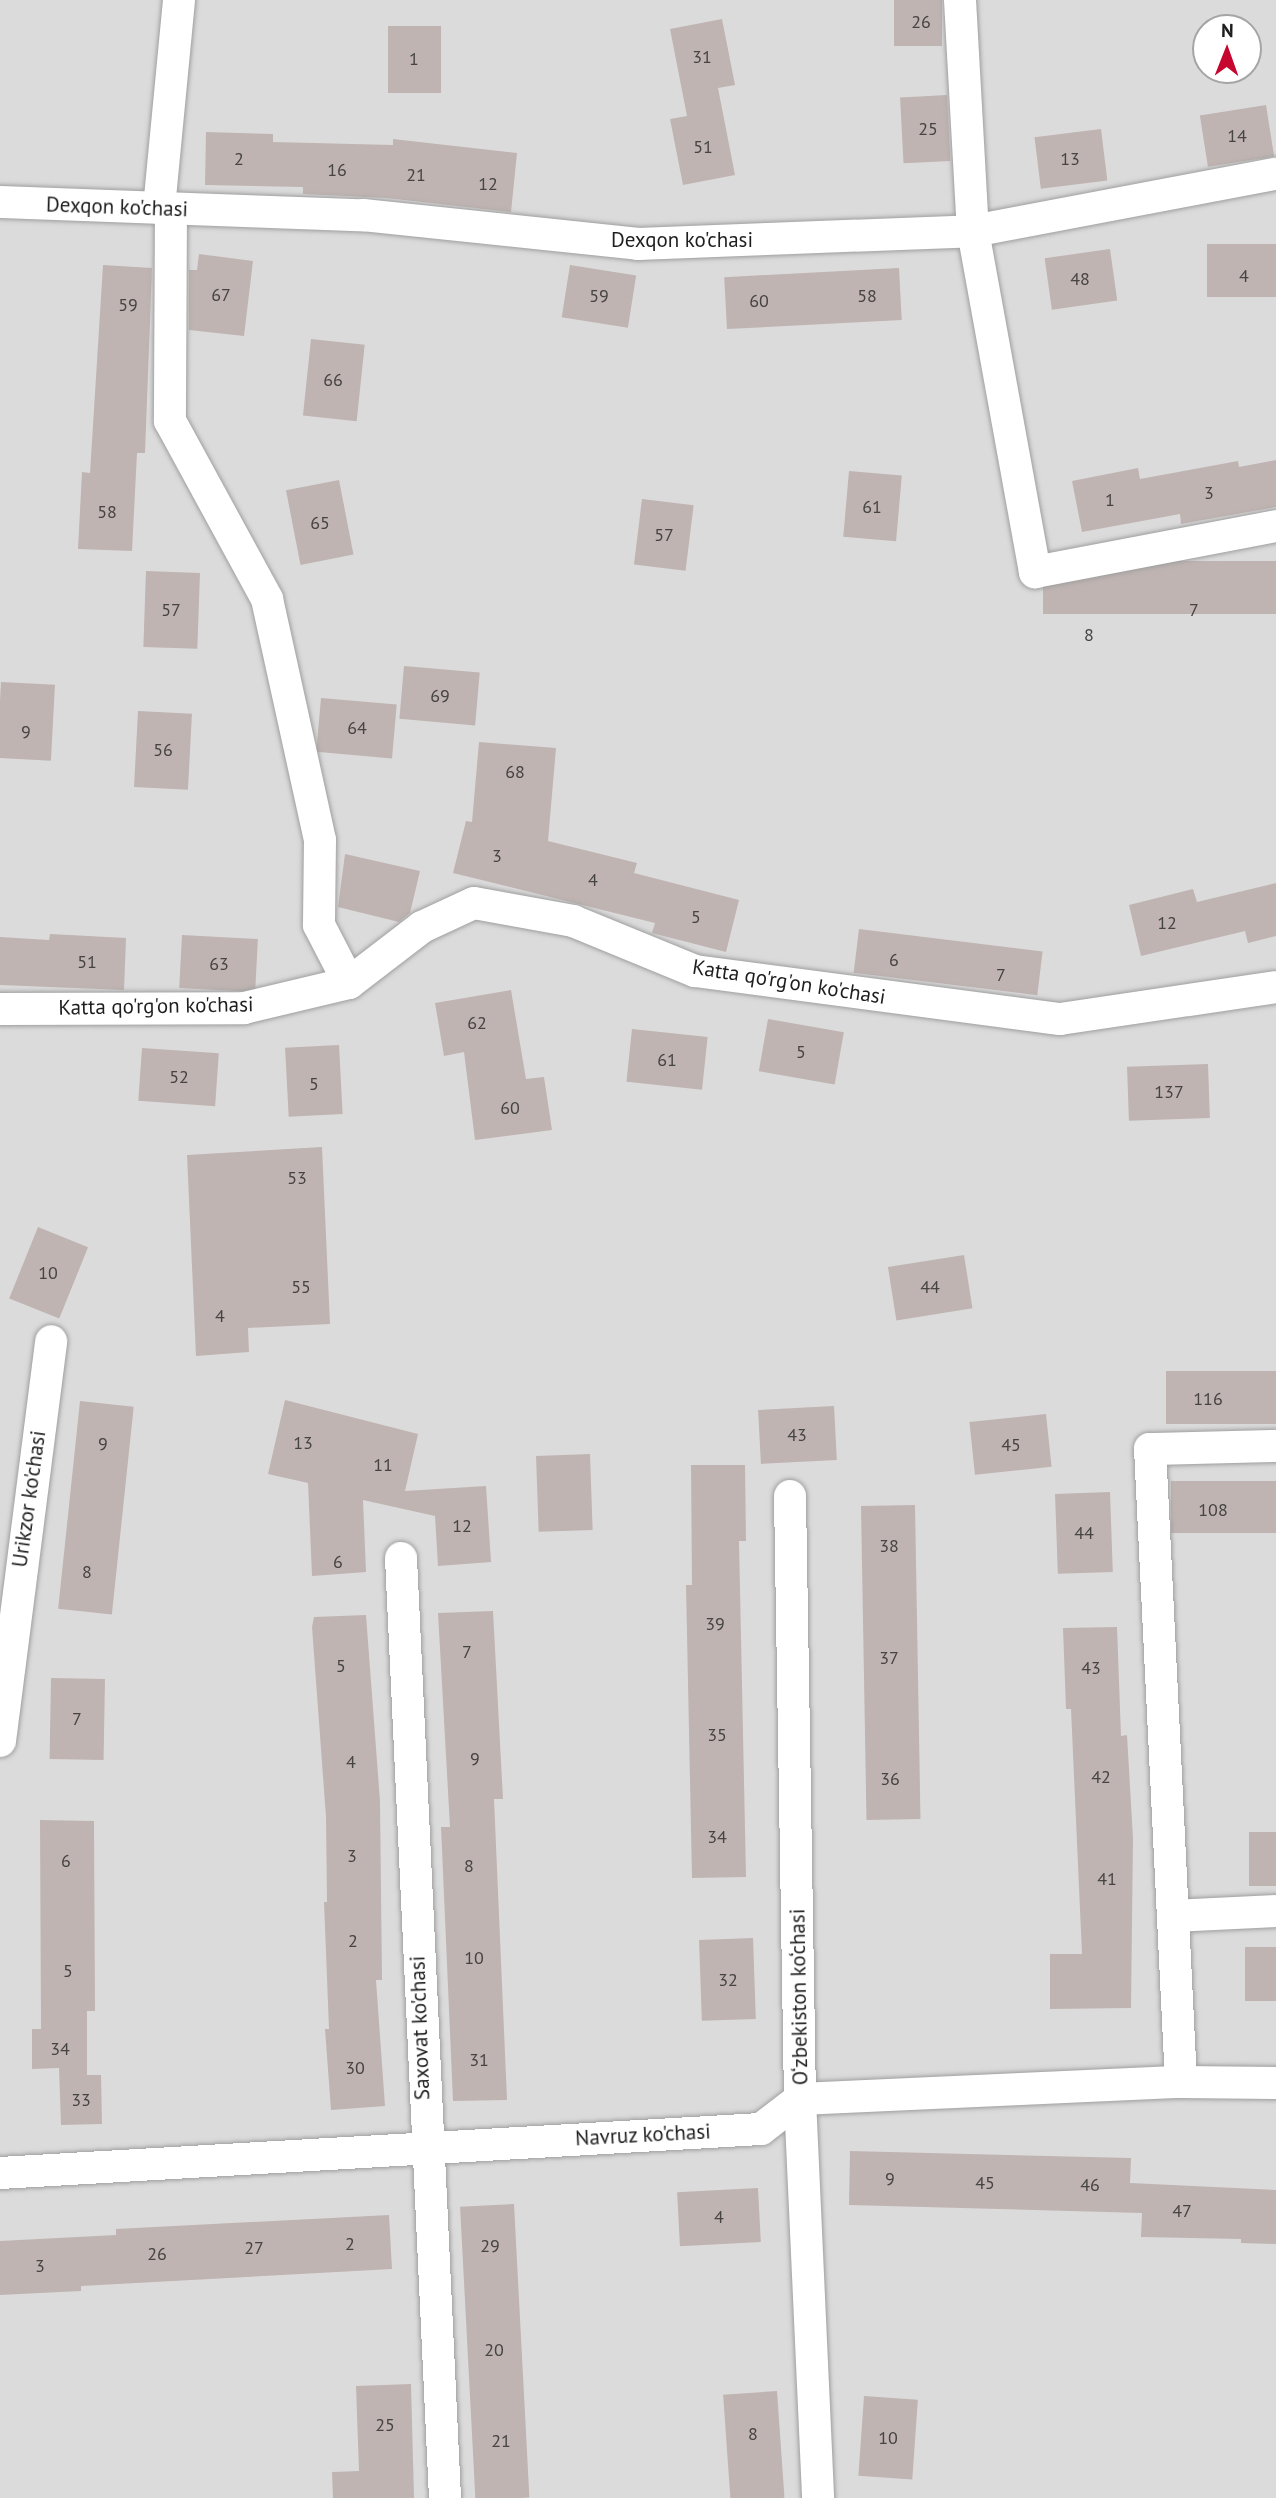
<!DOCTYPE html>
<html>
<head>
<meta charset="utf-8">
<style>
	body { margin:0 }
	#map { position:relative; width:1276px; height:2498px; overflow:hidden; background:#efe9e5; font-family:"PT Sans",sans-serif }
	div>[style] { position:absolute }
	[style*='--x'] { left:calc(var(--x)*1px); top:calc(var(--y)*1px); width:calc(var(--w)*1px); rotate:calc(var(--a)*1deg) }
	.residential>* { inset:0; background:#dcdbdc }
	.building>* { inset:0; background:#bfb4b1; transform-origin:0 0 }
	.roads { filter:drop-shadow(0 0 2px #9f9f9f) drop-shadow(0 0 2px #9f9f9f) }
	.street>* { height:32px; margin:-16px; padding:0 16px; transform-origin:16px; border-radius:16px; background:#fff }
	span { translate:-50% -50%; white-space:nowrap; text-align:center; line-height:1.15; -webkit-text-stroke:6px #fff; paint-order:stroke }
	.number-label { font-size:18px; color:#464443 }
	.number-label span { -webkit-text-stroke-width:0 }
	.street-label { font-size:21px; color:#1e1e1e }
	.north { position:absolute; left:1192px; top:14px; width:70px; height:70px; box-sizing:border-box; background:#fff; border:2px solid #a5a5a5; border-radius:50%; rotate:1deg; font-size:19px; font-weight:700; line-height:28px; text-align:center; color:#1e1e1e }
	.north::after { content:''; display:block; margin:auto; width:24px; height:32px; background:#c70630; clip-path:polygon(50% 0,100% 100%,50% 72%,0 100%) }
</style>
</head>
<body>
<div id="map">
	<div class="residential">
		<div style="clip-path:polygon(evenodd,0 0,1276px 0,1276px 2498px,0 2498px,0 0,1206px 28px,1248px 28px,1248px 70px,1206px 70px,1206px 28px)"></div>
	</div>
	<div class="building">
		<div style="left:894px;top:0;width:48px;height:46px"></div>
		<div style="clip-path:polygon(722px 19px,735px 85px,718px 88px,735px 175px,683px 185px,670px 119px,687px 116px,670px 29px)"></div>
		<div style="left:388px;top:26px;width:53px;height:67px"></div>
		<div style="left:947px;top:95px;width:66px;height:47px;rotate:87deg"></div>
		<div style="left:1266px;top:105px;width:52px;height:67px;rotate:81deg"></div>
		<div style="left:1101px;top:129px;width:52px;height:67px;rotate:83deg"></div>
		<div style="clip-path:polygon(206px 132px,273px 134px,273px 142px,393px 145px,393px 139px,517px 153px,511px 212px,387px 198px,303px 194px,303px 187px,205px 185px)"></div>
		<div style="left:1276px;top:244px;width:53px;height:69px;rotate:90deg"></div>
		<div style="left:1110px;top:249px;width:52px;height:66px;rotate:82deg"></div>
		<div style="clip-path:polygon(199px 254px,253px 261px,244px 336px,189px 330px,189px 270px,197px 270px)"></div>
		<div style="clip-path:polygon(103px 265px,152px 268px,145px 453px,137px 453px,132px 551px,78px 549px,82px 472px,90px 473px)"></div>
		<div style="left:570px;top:265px;width:67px;height:53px;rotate:9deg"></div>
		<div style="left:899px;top:268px;width:52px;height:175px;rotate:87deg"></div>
		<div style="left:311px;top:339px;width:54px;height:77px;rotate:6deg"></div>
		<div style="clip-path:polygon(1276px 460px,1276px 507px,1181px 524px,1180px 514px,1082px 532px,1072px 481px,1138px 468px,1140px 479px,1238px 461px,1239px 467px)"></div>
		<div style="left:849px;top:471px;width:53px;height:66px;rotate:5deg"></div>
		<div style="left:339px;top:480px;width:76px;height:54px;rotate:79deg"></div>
		<div style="left:642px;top:499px;width:52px;height:66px;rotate:7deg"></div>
		<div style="left:1276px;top:561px;width:53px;height:233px;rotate:90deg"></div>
		<div style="left:146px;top:571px;width:54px;height:76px;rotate:2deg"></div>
		<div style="left:404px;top:666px;width:76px;height:53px;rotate:5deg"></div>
		<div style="left:1px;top:682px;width:54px;height:76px;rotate:3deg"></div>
		<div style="left:321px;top:698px;width:76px;height:54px;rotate:5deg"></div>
		<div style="left:138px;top:711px;width:54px;height:76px;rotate:3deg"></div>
		<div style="clip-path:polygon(479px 742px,556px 748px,548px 841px,637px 863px,634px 873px,739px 900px,726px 952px,652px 933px,655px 923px,453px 873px,466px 821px,472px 822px)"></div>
		<div style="clip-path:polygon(345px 854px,420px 871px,410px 913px,399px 922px,338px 907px)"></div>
		<div style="clip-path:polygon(1276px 883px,1276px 936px,1248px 943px,1245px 931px,1141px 956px,1129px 905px,1193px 889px,1197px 902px)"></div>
		<div style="left:859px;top:929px;width:185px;height:44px;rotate:7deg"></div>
		<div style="clip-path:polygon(50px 934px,126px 938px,124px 990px,0 985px,0 937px,49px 940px)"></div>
		<div style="left:182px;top:935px;width:76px;height:53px;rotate:3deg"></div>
		<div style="clip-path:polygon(511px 990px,526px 1079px,544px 1077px,552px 1130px,475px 1140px,464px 1052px,444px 1056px,435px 1003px)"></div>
		<div style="left:768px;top:1019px;width:77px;height:53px;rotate:10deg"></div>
		<div style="left:632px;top:1029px;width:76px;height:53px;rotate:6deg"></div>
		<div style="left:339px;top:1045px;width:69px;height:54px;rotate:87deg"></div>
		<div style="left:142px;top:1048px;width:77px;height:53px;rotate:4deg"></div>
		<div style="left:1208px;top:1064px;width:54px;height:81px;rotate:88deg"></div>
		<div style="clip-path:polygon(322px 1147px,330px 1324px,248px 1328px,249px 1352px,196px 1356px,187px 1155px)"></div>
		<div style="left:38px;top:1227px;width:54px;height:77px;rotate:22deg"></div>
		<div style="left:964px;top:1255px;width:54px;height:77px;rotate:81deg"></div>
		<div style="left:1276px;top:1371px;width:53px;height:110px;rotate:90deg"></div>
		<div style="clip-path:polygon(285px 1400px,418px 1434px,405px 1491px,486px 1486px,491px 1562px,438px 1566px,435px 1516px,363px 1500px,366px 1572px,312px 1576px,308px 1483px,268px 1474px)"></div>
		<div style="left:80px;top:1401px;width:54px;height:209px;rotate:6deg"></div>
		<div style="left:834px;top:1406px;width:54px;height:76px;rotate:87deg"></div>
		<div style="left:1046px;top:1414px;width:53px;height:77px;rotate:84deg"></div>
		<div style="left:590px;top:1454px;width:76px;height:54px;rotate:88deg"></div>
		<div style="clip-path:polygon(691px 1465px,745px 1465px,746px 1541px,739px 1541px,746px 1877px,692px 1878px,686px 1585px,692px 1585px)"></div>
		<div style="left:1276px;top:1481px;width:52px;height:105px;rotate:90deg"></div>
		<div style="left:1110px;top:1492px;width:80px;height:55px;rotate:88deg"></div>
		<div style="left:915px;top:1505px;width:314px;height:54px;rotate:89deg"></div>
		<div style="clip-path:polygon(493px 1611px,503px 1799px,494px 1799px,507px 2100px,453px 2101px,441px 1827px,450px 1827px,438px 1613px)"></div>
		<div style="clip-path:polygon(366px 1615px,380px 1801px,382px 1980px,376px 1980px,385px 2106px,331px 2110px,325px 2029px,329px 2029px,324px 1902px,327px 1902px,326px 1817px,312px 1627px,314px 1617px)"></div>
		<div style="clip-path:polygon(1117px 1627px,1121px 1736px,1127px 1735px,1133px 1838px,1131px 2008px,1050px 2009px,1050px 1954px,1082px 1954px,1071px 1709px,1066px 1709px,1063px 1628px)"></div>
		<div style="left:51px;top:1678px;width:54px;height:81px;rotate:1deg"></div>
		<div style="clip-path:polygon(40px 1820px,94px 1821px,95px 2011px,87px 2011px,87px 2075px,101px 2075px,102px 2124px,61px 2125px,59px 2068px,32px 2069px,32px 2029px,41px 2029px)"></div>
		<div style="left:1276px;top:1832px;width:54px;height:27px;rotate:90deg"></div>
		<div style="left:753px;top:1938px;width:81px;height:54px;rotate:88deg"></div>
		<div style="left:1276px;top:1947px;width:54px;height:31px;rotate:90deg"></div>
		<div style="clip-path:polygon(850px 2151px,1131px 2158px,1130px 2183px,1276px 2190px,1276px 2244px,1241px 2243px,1241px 2239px,1141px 2237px,1142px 2213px,849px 2205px)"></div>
		<div style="left:758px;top:2188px;width:54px;height:81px;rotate:87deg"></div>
		<div style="left:514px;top:2204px;width:294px;height:54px;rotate:87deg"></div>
		<div style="clip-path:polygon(389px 2215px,392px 2269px,81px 2286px,81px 2291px,0 2295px,0 2241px,116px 2235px,116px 2229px)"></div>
		<div style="clip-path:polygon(411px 2384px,414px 2498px,333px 2498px,332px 2472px,359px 2471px,356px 2386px)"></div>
		<div style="left:777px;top:2391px;width:107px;height:54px;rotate:86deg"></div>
		<div style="left:864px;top:2396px;width:54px;height:80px;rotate:4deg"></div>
	</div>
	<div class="roads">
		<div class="street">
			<div style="--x:960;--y:0;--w:231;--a:86.8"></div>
			<div style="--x:973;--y:231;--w:347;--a:79.7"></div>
			<div style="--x:1035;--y:572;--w:245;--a:-10.8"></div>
			<div style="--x:0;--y:202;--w:363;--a:2.1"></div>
			<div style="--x:363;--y:215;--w:277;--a:6"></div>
			<div style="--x:638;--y:244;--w:335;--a:-2.2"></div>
			<div style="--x:973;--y:231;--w:308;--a:-10.7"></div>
			<div style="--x:159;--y:208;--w:209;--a:-84.5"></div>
			<div style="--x:171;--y:209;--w:212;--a:90.3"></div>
			<div style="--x:170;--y:421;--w:203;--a:61.4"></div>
			<div style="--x:267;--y:599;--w:247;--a:77.6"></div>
			<div style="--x:320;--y:840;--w:85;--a:90.7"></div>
			<div style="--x:319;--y:925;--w:65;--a:62.7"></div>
			<div style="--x:0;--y:1009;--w:244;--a:-0.2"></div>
			<div style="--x:244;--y:1008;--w:108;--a:-13.4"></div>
			<div style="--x:349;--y:983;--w:92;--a:-37.5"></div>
			<div style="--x:422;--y:927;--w:57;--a:-24.8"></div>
			<div style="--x:474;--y:903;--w:101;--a:10.3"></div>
			<div style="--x:573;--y:921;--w:132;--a:22.3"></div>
			<div style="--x:695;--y:971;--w:368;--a:7.5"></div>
			<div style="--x:1060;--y:1019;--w:218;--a:-8.4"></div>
			<div style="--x:790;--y:1496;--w:603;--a:89.05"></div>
			<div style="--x:800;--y:2099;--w:399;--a:87.4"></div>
			<div style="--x:401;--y:1558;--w:941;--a:87.32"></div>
			<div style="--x:0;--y:1741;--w:403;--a:-82.7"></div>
			<div style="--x:1173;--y:1916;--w:103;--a:-2.8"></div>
			<div style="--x:1181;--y:2082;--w:634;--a:-92.8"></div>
			<div style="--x:1150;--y:1449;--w:126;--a:-1.4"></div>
			<div style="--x:0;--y:2173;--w:762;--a:-3.31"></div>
			<div style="--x:761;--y:2129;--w:49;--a:-37.6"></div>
			<div style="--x:800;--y:2099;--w:381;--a:-2.6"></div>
			<div style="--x:1181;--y:2082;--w:95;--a:0.6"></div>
		</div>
	</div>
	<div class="number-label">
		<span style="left:921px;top:22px">26</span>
		<span style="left:702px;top:57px">31</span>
		<span style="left:414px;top:59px">1</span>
		<span style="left:928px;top:129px">25</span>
		<span style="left:1237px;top:136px">14</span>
		<span style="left:703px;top:147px">51</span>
		<span style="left:239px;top:159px">2</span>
		<span style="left:1070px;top:159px">13</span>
		<span style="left:337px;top:170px">16</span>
		<span style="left:416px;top:175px">21</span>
		<span style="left:488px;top:184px">12</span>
		<span style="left:1244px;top:276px">4</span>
		<span style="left:1080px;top:279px">48</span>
		<span style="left:221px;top:295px">67</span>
		<span style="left:599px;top:296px">59</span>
		<span style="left:867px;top:296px">58</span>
		<span style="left:759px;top:301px">60</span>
		<span style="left:128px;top:305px">59</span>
		<span style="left:333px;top:380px">66</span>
		<span style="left:1209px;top:493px">3</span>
		<span style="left:1110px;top:500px">1</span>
		<span style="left:872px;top:507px">61</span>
		<span style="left:107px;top:512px">58</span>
		<span style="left:320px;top:523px">65</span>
		<span style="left:664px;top:535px">57</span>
		<span style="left:171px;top:610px">57</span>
		<span style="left:1194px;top:610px">7</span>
		<span style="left:1089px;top:635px">8</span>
		<span style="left:440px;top:696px">69</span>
		<span style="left:357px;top:728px">64</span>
		<span style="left:26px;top:732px">9</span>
		<span style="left:163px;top:750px">56</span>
		<span style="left:515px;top:772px">68</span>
		<span style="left:497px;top:856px">3</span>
		<span style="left:593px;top:880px">4</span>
		<span style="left:696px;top:917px">5</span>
		<span style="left:1167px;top:923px">12</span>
		<span style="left:894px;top:960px">6</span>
		<span style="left:87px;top:962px">51</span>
		<span style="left:219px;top:964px">63</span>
		<span style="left:1001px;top:975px">7</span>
		<span style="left:477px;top:1023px">62</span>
		<span style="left:801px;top:1052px">5</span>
		<span style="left:667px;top:1060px">61</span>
		<span style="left:179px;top:1077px">52</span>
		<span style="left:314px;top:1084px">5</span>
		<span style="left:1169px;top:1092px">137</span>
		<span style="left:510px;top:1108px">60</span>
		<span style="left:297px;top:1178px">53</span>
		<span style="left:48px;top:1273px">10</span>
		<span style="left:301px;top:1287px">55</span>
		<span style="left:930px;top:1287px">44</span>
		<span style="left:220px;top:1316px">4</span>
		<span style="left:1208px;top:1399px">116</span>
		<span style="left:797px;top:1435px">43</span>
		<span style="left:303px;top:1443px">13</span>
		<span style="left:103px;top:1444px">9</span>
		<span style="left:1011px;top:1445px">45</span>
		<span style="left:383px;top:1465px">11</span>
		<span style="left:1213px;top:1510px">108</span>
		<span style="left:462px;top:1526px">12</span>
		<span style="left:1084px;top:1533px">44</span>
		<span style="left:889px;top:1546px">38</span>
		<span style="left:338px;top:1562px">6</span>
		<span style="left:87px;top:1572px">8</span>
		<span style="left:715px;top:1624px">39</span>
		<span style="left:467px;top:1652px">7</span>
		<span style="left:889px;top:1658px">37</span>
		<span style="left:341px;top:1666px">5</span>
		<span style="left:1091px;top:1668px">43</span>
		<span style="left:77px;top:1719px">7</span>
		<span style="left:717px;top:1735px">35</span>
		<span style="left:475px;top:1759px">9</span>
		<span style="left:351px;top:1762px">4</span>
		<span style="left:1101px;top:1777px">42</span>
		<span style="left:890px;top:1779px">36</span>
		<span style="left:717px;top:1837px">34</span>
		<span style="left:352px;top:1856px">3</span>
		<span style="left:66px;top:1861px">6</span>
		<span style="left:469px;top:1866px">8</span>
		<span style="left:1107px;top:1879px">41</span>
		<span style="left:353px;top:1941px">2</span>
		<span style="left:474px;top:1958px">10</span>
		<span style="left:68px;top:1971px">5</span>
		<span style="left:728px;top:1980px">32</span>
		<span style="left:60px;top:2049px">34</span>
		<span style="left:479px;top:2060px">31</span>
		<span style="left:355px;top:2068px">30</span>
		<span style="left:81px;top:2100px">33</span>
		<span style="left:890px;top:2179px">9</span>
		<span style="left:985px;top:2183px">45</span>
		<span style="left:1090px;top:2185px">46</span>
		<span style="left:1182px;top:2211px">47</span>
		<span style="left:719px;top:2217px">4</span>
		<span style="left:350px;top:2244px">2</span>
		<span style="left:490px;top:2246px">29</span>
		<span style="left:254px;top:2248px">27</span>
		<span style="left:157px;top:2254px">26</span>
		<span style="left:40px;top:2266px">3</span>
		<span style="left:494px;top:2350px">20</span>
		<span style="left:385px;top:2425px">25</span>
		<span style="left:753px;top:2434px">8</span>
		<span style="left:888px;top:2438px">10</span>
		<span style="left:501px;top:2441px">21</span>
	</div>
	<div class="street-label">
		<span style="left:117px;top:207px;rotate:2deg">Dexqon ko'chasi</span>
		<span style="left:682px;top:240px">Dexqon ko'chasi</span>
		<span style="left:789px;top:982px;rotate:9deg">Katta qo'rg'on ko'chasi</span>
		<span style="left:156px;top:1006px;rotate:-1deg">Katta qo'rg'on ko'chasi</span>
		<span style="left:29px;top:1499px;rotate:-82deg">Urikzor ko'chasi</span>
		<span style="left:799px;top:1997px;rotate:-91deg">O‘zbekiston ko‘chasi</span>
		<span style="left:420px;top:2028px;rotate:-92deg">Saxovat ko'chasi</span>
		<span style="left:643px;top:2135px;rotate:-3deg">Navruz ko'chasi</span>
	</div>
	<div class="north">N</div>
</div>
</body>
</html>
